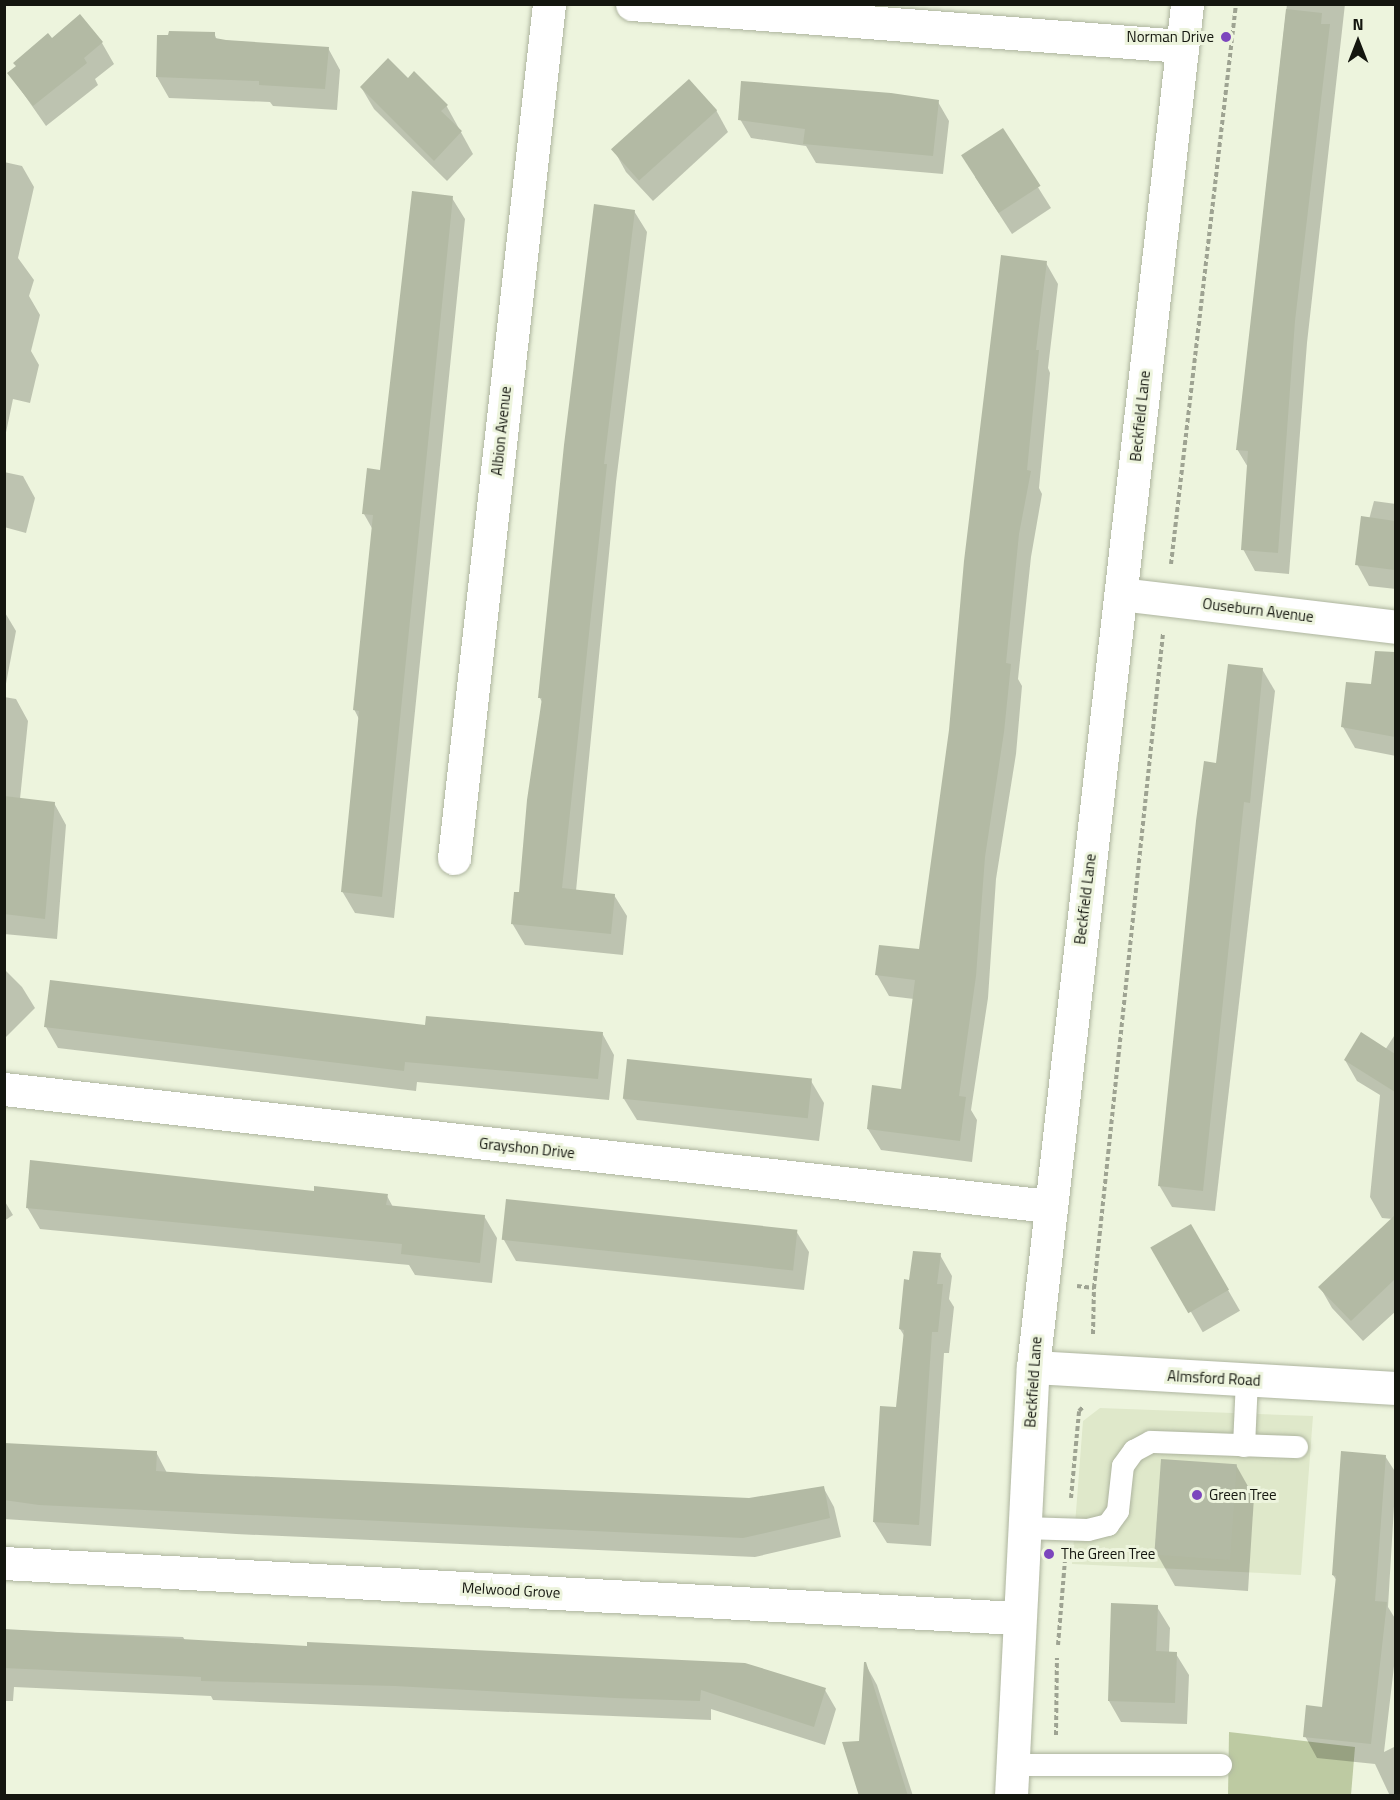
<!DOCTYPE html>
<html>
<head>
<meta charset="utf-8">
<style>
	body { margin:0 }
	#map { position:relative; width:1400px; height:1800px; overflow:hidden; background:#edf4dd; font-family:"Titillium Web",sans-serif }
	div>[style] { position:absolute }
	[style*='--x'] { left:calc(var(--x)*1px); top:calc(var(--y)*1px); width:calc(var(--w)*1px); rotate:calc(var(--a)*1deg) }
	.built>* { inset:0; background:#dfe8ca }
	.green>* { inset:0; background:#bdcaa2 }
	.shadow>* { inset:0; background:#0003; transform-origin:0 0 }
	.building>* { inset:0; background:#b3baa4; transform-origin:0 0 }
	.path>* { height:4px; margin-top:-2px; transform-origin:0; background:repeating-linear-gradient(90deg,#9ea392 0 4.5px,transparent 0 7.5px) }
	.roads { filter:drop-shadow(0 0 2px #adb49e) drop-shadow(0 0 2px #adb49e) }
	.lane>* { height:22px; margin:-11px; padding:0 11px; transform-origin:11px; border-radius:11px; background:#fff }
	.street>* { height:33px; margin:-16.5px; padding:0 16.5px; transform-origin:16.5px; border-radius:16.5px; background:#fff }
	.secondary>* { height:33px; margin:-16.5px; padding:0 16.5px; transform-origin:16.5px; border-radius:16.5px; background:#fff }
	.dots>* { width:16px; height:16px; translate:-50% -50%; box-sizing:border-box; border:3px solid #edf4dd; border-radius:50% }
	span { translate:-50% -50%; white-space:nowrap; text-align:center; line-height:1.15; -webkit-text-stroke:6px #edf4dd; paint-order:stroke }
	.poi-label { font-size:15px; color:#14160f }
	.right { translate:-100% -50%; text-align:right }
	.left { translate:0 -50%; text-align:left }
	.street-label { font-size:15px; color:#14160f }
	.frame { position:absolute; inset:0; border:6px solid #14160f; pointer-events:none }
	.north { position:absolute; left:1328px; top:12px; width:60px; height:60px; -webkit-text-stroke:4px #edf4dd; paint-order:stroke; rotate:0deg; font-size:16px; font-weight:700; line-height:24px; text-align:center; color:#14160f }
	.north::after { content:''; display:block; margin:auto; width:21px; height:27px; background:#14160f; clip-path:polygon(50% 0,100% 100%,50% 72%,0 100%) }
</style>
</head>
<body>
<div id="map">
	<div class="built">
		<div style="clip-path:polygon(1100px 1408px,1313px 1416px,1301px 1575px,1072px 1564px,1083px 1421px)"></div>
	</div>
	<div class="green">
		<div style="clip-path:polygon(1229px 1732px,1355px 1747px,1351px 1795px,1228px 1796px)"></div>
	</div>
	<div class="shadow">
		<div style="clip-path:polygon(1287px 4px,1345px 4px,1307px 343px,1289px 574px,1255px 571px,1243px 549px,1249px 469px,1237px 449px)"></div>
		<div style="clip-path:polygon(214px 33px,217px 40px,328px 48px,340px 70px,337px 110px,273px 106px,270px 102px,169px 98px,157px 77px)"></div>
		<div style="clip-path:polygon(52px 40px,102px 43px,114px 64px,95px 79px,98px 85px,46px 126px,9px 73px)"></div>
		<div style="clip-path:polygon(408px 80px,446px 105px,473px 154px,447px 181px,374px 109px,361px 87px)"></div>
		<div style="clip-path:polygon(938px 102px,949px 121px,943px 174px,816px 163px,806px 146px,751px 138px,740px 119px)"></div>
		<div style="clip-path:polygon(716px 110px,728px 132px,653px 201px,626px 172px,614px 150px)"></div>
		<div style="clip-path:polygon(1002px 130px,1051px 208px,1012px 234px,975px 177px)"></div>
		<div style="clip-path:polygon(4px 162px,22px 166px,34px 187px,18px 258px,34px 280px,29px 296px,40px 315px,31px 351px,39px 365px,30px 403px,13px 399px,4px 442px)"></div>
		<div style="clip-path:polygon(452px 198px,465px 219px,394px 918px,355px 913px,342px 891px,359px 719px,354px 709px,373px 530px,364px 514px,381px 472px)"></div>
		<div style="clip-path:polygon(634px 211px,647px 232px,616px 482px,576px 891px,614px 895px,627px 916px,623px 955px,525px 945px,512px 923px,520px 894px,542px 702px,540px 698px)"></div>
		<div style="clip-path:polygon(1046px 263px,1058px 284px,1048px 368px,1050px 373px,1039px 488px,1042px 494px,1031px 557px,1018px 679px,1022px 686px,1016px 754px,996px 879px,988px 998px,971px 1110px,977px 1120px,972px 1162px,881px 1150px,868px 1129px,902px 1090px,914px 999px,889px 996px,877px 975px,920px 951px)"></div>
		<div style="clip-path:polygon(4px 472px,23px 476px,35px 498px,26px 533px,4px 527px)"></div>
		<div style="clip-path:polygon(1374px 501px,1396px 504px,1396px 589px,1369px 586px,1357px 564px)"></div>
		<div style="clip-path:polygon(4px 611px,16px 631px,4px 694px)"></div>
		<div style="clip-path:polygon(1262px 669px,1275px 691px,1215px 1211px,1172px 1207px,1159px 1185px,1217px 765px)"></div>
		<div style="clip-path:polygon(1347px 683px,1396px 688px,1396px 756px,1355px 748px,1343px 727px)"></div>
		<div style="clip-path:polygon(4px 697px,16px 699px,28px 721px,20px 799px,54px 803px,66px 825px,57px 939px,4px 934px)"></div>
		<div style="clip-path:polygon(4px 969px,22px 987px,35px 1008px,4px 1039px)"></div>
		<div style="clip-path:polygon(426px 1026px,602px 1033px,614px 1055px,609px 1100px,417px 1082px,416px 1091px,58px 1048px,46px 1027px)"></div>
		<div style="clip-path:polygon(1396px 1033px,1396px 1311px,1363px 1341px,1332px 1308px,1320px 1287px,1393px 1219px,1382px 1218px,1370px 1197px,1380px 1095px,1357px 1081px,1345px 1060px,1385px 1050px)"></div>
		<div style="clip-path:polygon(811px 1081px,824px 1103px,819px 1141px,637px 1120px,624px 1099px)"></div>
		<div style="clip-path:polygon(315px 1192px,387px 1196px,393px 1207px,484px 1216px,497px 1238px,492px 1283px,415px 1275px,409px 1265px,40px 1229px,27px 1207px)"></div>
		<div style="clip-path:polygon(4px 1200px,13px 1215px,4px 1221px)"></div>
		<div style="left:1191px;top:1226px;width:98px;height:43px;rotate:60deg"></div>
		<div style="clip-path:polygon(796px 1231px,809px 1252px,804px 1290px,516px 1261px,504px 1240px)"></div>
		<div style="clip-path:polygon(940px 1255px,952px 1276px,949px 1299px,954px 1307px,949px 1353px,944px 1353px,931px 1546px,887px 1543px,874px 1522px,898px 1409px,905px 1337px,900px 1329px,911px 1282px)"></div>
		<div style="clip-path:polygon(4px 1444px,156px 1452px,167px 1473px,749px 1500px,823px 1487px,834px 1507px,841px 1537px,755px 1557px,236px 1534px,4px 1519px)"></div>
		<div style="clip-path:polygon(1385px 1456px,1396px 1473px,1388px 1607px,1396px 1620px,1396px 1649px,1384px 1752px,1396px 1746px,1396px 1796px,1390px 1796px,1375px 1764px,1317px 1758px,1305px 1736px,1323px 1709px,1337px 1581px,1333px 1575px)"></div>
		<div style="clip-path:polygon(1236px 1465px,1254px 1497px,1248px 1591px,1175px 1586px,1157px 1554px)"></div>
		<div style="clip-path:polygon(1157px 1607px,1170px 1628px,1169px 1653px,1176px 1654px,1189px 1675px,1187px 1724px,1121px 1722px,1109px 1701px)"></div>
		<div style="clip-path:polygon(4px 1627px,7px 1630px,183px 1637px,186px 1642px,825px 1690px,836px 1709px,825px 1745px,711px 1709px,711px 1720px,213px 1700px,211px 1696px,14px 1687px,13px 1701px,4px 1701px)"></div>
		<div style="clip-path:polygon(867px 1667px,877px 1685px,913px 1796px,860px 1796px,860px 1742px)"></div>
	</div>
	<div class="building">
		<div style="clip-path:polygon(1286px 9px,1322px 13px,1321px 24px,1330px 24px,1295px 321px,1278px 553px,1241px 550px,1248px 451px,1236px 450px)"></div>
		<div style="clip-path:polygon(80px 14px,103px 42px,84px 58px,87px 63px,33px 106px,7px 73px,16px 66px,13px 63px,48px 33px,52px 38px)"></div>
		<div style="clip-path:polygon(169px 31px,215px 32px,215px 38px,226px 40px,329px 47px,325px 89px,259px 85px,259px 81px,156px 77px,157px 35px,168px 35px)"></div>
		<div style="clip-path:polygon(388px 58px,408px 78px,414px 71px,448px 105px,441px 111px,462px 131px,434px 161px,360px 87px)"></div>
		<div style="left:689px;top:79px;width:42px;height:105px;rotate:48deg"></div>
		<div style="clip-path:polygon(741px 81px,891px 93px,939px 100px,933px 156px,803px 144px,805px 129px,738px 120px)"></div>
		<div style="left:1003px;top:128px;width:69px;height:50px;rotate:57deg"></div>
		<div style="clip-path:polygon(412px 191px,453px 196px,382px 897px,341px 892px,359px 711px,353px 710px,373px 515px,362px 514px,367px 468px,380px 470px)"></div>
		<div style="clip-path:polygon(594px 204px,635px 210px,604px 464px,607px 464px,562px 888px,615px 894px,611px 934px,511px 924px,514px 892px,519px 892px,527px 800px,542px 698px,538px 698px,564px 445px)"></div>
		<div style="clip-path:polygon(1001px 255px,1047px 261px,1036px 350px,1039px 350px,1027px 470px,1031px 471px,1019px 534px,1006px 663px,1011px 664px,1004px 732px,985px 857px,976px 976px,959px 1096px,966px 1097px,960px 1141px,867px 1129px,872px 1085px,901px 1089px,915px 980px,875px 975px,879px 945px,919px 949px,949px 730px,964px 561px)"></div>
		<div style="clip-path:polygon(1361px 516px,1395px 521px,1395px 570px,1355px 565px)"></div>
		<div style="clip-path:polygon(1375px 651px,1395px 652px,1395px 737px,1341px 727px,1346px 682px,1371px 684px)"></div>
		<div style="clip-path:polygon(1228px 664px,1263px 668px,1250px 803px,1244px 802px,1203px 1191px,1158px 1186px,1196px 821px,1204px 761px,1216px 763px)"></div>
		<div style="clip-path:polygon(4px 796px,55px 802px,45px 919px,4px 914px)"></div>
		<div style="clip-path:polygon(50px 980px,425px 1025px,426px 1016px,603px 1032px,598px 1079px,405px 1062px,404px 1071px,44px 1027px)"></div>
		<div style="clip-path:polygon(1361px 1032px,1395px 1054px,1395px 1092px,1344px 1060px)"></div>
		<div style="left:627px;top:1059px;width:186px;height:40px;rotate:6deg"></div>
		<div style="clip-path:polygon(30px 1160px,314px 1191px,314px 1186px,388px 1194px,386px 1205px,485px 1215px,480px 1263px,401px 1254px,402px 1244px,26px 1208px)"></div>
		<div style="left:506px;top:1199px;width:293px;height:41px;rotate:6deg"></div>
		<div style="clip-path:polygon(1395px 1215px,1395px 1279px,1351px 1321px,1318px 1287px)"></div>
		<div style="left:1191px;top:1224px;width:76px;height:47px;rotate:60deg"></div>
		<div style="clip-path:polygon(913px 1251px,941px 1253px,937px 1284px,943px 1284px,938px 1332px,932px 1332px,919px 1525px,873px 1522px,880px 1406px,896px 1407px,904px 1330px,899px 1329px,904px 1279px,909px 1280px)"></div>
		<div style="clip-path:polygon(4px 1443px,157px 1451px,156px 1471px,201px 1474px,749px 1498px,824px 1486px,830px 1518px,743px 1538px,39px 1505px,4px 1500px)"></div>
		<div style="clip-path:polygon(1341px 1451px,1386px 1455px,1375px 1601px,1387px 1602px,1371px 1744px,1303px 1737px,1306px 1705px,1322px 1707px,1336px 1576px,1332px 1575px)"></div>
		<div style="left:1161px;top:1459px;width:76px;height:96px;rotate:4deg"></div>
		<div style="clip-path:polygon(1111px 1603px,1158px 1605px,1156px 1651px,1177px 1652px,1175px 1703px,1108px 1701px)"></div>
		<div style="clip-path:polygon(4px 1629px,307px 1646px,307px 1642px,745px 1663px,826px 1688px,814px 1727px,701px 1690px,700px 1701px,615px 1698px,395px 1686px,201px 1681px,201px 1677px,4px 1668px)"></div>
		<div style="clip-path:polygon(864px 1662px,866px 1662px,908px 1796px,859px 1796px,842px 1742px,859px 1741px)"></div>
	</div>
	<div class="path">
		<div style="--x:1171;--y:564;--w:564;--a:-83.38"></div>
		<div style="--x:1077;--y:1286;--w:17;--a:7"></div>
		<div style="--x:1093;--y:1334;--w:46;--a:-88.8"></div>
		<div style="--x:1094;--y:1288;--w:658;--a:-83.98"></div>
		<div style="--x:1071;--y:1498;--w:87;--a:-84.7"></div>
		<div style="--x:1079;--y:1411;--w:7;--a:-45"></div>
		<div style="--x:1058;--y:1645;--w:86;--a:-85.3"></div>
		<div style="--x:1056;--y:1735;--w:77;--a:-89.3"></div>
	</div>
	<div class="roads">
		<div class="lane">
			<div style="--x:1244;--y:1446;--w:66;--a:-87.4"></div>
			<div style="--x:1023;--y:1528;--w:65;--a:1.8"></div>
			<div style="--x:1088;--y:1530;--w:21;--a:-14"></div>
			<div style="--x:1108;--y:1525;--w:17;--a:-54"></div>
			<div style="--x:1118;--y:1511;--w:45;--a:-83.7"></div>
			<div style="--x:1123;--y:1466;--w:19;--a:-54"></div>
			<div style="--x:1134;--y:1451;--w:19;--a:-28"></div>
			<div style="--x:1151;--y:1442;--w:146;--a:2"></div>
			<div style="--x:1012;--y:1765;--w:209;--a:0"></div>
		</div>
		<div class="street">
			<div style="--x:632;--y:4;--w:552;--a:4.37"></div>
			<div style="--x:1121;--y:594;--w:277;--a:6.8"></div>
			<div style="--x:454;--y:858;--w:859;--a:-83.65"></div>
			<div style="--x:4;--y:1089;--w:1052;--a:6.39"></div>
			<div style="--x:1033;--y:1367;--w:364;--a:3.3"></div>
			<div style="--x:4;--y:1563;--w:1014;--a:3.11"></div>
		</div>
		<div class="secondary">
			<div style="--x:1011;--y:1796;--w:430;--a:-87.1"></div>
			<div style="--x:1033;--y:1367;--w:1372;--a:-83.55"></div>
		</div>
	</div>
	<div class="dots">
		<div style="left:1226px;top:37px;background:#7c46bd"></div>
		<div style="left:1197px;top:1495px;background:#7c46bd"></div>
		<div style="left:1049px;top:1554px;background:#7c46bd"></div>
	</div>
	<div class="poi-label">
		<span class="right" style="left:1214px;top:37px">Norman Drive</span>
		<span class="left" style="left:1209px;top:1495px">Green Tree</span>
		<span class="left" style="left:1061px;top:1554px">The Green Tree</span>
	</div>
	<div class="street-label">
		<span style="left:1140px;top:416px;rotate:-84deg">Beckfield Lane</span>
		<span style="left:501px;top:431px;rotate:-84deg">Albion Avenue</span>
		<span style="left:1258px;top:610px;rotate:7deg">Ouseburn Avenue</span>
		<span style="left:1085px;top:899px;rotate:-83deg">Beckfield Lane</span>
		<span style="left:527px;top:1148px;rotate:6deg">Grayshon Drive</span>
		<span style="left:1214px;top:1378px;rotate:3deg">Almsford Road</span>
		<span style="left:1033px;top:1382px;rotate:-86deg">Beckfield Lane</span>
		<span style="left:511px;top:1590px;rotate:3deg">Melwood Grove</span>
	</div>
	<div class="frame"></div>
	<div class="north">N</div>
</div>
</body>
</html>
